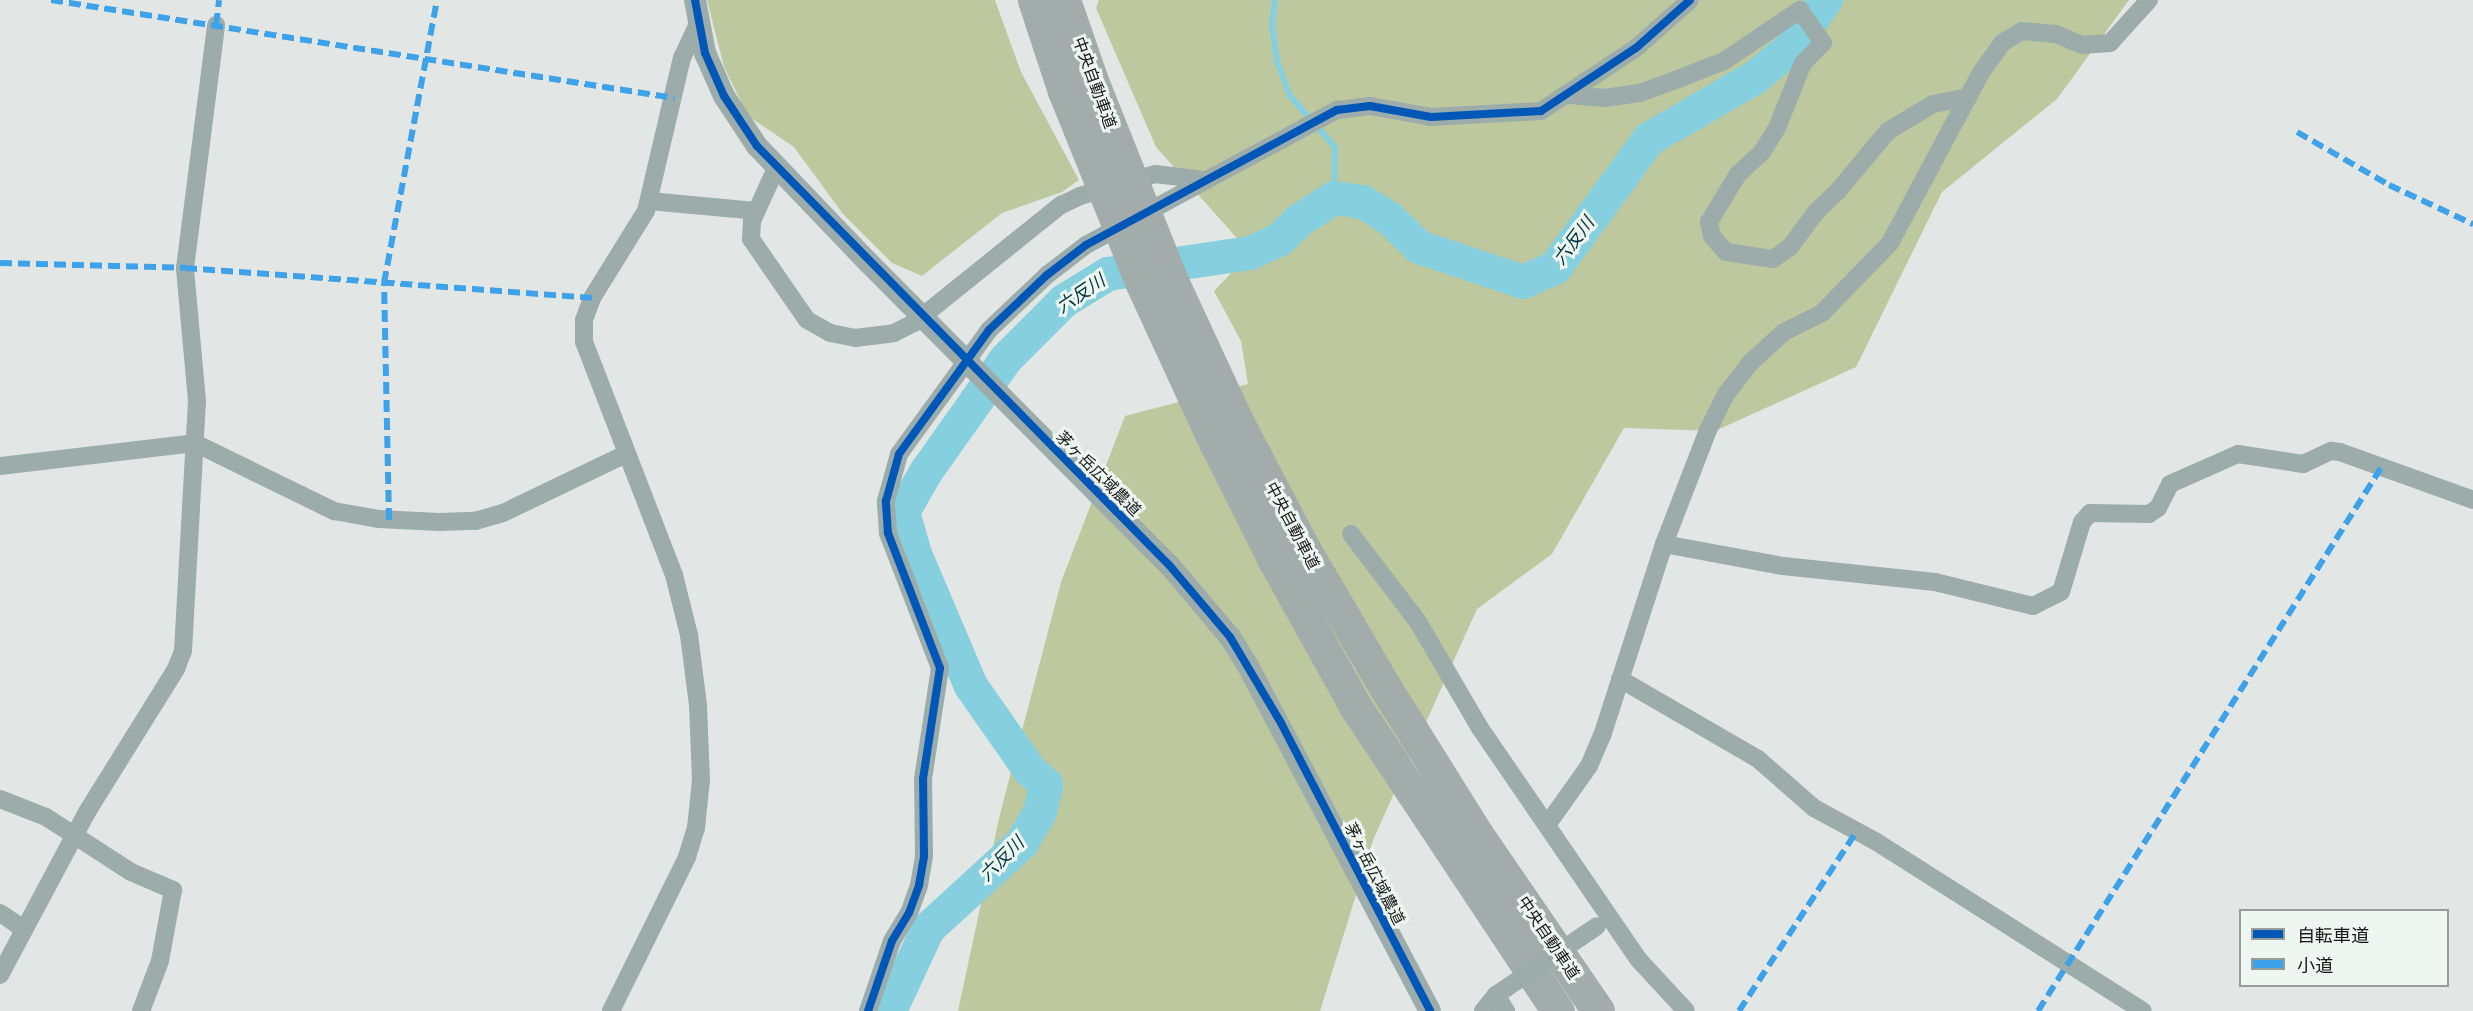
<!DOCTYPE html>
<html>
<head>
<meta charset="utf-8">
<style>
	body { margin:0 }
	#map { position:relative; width:2473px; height:1011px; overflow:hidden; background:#e2e7e5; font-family:"DM Sans","Noto Sans JP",sans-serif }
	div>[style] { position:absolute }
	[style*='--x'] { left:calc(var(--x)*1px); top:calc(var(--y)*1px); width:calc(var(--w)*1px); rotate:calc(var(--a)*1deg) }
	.forest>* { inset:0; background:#bec89e }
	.stream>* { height:6px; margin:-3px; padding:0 3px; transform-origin:3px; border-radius:3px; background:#86cfde }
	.river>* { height:34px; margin:-17px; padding:0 17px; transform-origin:17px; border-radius:17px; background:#86cfde }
	.minor>* { height:18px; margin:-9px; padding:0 9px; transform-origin:9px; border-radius:9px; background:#9bacaa }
	.tertiary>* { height:22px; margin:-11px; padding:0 11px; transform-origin:11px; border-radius:11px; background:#9bacaa }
	.motorway>* { height:33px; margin:-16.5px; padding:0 16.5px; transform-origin:16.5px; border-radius:16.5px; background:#a2adab }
	.minor-bridge>* { height:18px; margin:-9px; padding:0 9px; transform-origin:9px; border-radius:9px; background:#9bacaa }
	.tertiary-bridge>* { height:22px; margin:-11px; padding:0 11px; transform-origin:11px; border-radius:11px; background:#9bacaa }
	.motorway-bridge>* { height:33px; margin:-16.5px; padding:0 16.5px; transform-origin:16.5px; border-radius:16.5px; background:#a2adab }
	.quiet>* { height:6px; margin-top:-3px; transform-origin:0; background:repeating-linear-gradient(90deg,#3da2ea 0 12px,transparent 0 18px) }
	.cycleway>* { height:8px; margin:-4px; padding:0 4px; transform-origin:4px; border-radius:4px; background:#0057b8 }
	span { translate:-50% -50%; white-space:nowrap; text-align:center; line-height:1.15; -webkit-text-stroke:6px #eef6f2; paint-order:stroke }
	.street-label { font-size:16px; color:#141716 }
	.water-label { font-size:18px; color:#00343d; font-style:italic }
	.legend { position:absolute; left:2239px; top:909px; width:210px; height:78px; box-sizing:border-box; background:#eef6f2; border:2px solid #979d9a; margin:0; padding:8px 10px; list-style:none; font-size:18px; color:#141716 }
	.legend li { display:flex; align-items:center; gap:12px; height:30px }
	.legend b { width:30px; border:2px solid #979d9a }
</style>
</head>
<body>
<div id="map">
	<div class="forest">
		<div style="clip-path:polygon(707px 0,995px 0,1021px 72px,1079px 180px,1062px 192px,1002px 213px,922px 276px,892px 263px,843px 214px,794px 147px,748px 116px,724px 67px)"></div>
		<div style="clip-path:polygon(1099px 0,2129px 0,2057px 99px,1942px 192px,1856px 367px,1715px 431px,1624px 428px,1552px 554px,1477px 609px,1373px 840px,1320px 1011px,958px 1011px,1000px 814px,1061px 582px,1125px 416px,1248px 384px,1241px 341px,1214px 291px,1250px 253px,1156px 147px,1096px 8px)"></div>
	</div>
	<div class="stream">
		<div style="--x:1275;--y:0;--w:25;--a:97"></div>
		<div style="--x:1272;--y:25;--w:36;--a:82"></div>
		<div style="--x:1277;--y:61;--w:37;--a:70"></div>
		<div style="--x:1290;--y:96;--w:68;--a:48.6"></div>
		<div style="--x:1335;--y:147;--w:51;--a:91.1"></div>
	</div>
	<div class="river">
		<div style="--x:890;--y:1011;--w:90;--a:-65.1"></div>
		<div style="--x:928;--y:929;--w:127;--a:-42.5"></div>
		<div style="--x:1022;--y:843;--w:36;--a:-60"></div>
		<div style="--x:1040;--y:812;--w:28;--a:-77"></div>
		<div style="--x:1046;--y:785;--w:23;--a:-137"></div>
		<div style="--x:1029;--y:769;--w:101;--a:-124.9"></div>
		<div style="--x:971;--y:686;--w:143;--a:-113"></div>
		<div style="--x:915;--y:554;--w:44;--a:-105.9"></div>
		<div style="--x:903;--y:512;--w:46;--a:-60.1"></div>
		<div style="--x:926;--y:472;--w:138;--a:-54.7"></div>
		<div style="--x:1006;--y:359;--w:82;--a:-45"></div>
		<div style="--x:1064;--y:301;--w:52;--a:-31.5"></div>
		<div style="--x:1108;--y:274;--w:144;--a:-8.4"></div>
		<div style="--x:1250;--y:253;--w:32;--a:-24"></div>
		<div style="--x:1279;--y:240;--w:29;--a:-44"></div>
		<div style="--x:1300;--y:220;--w:40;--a:-32.9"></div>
		<div style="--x:1334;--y:198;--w:29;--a:8"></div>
		<div style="--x:1363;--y:202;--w:32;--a:32"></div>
		<div style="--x:1390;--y:219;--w:40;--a:44"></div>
		<div style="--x:1419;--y:247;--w:110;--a:18.6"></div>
		<div style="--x:1523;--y:282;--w:35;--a:-24"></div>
		<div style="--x:1555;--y:268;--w:160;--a:-53.9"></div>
		<div style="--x:1649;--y:139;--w:124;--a:-30.1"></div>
		<div style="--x:1756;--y:77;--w:48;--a:-40"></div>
		<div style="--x:1793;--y:46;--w:57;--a:-54.3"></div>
	</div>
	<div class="minor">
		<div style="--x:1570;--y:95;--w:34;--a:5"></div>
		<div style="--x:1604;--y:98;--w:36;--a:-8"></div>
		<div style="--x:1640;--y:93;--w:35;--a:-20"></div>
		<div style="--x:1673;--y:81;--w:55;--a:-21.4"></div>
		<div style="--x:1724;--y:61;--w:92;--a:-33.9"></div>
		<div style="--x:1800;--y:10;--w:40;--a:55.1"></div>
		<div style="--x:1823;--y:43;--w:28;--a:135"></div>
		<div style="--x:1803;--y:63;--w:70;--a:111.8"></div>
		<div style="--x:1777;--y:128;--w:28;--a:122"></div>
		<div style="--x:1762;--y:152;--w:33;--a:137"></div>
		<div style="--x:1738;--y:174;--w:56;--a:121.1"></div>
		<div style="--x:1709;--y:222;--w:14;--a:78"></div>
		<div style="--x:1712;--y:236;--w:21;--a:49"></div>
		<div style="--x:1726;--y:252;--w:48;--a:8.5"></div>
		<div style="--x:1773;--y:259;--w:21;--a:-35"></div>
		<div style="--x:1790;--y:247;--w:44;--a:-53.4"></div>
		<div style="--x:1816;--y:212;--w:29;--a:-44"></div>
		<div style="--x:1837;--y:192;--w:80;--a:-50.1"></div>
		<div style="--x:1888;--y:131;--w:52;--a:-31"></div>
		<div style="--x:1933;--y:104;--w:36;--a:-11"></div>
		<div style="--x:777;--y:166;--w:60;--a:114.4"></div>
		<div style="--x:752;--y:221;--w:18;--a:93"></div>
		<div style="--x:751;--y:239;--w:98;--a:55.3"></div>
		<div style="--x:807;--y:320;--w:26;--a:29"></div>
		<div style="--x:830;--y:333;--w:25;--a:11"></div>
		<div style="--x:855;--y:338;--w:39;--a:-7"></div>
		<div style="--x:894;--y:333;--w:22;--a:-27"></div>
		<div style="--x:914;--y:323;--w:189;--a:-38.8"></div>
		<div style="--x:1061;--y:205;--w:21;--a:-25"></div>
		<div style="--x:1080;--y:196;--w:78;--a:-16.3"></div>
		<div style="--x:1155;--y:174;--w:50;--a:6.8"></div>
		<div style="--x:649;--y:201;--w:107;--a:5.3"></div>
		<div style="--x:0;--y:466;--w:196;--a:-6.7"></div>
		<div style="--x:195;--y:443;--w:155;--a:26.1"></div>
		<div style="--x:334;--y:511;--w:46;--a:10.1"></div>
		<div style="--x:379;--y:519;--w:60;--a:2.9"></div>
		<div style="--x:439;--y:522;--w:36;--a:-2"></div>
		<div style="--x:475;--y:521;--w:29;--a:-16"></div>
		<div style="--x:503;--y:513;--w:136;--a:-25.6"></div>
		<div style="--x:1351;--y:534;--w:111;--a:52.7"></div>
		<div style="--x:1418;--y:622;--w:123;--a:59.7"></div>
		<div style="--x:1480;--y:728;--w:281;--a:55.6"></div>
		<div style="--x:1639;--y:960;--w:69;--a:47.3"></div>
		<div style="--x:1664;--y:544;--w:121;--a:10.5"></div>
		<div style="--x:1783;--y:566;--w:153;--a:6"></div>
		<div style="--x:1935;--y:582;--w:101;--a:13.8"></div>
		<div style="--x:2033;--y:606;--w:31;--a:-27"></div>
		<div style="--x:2061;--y:592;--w:73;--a:-73.3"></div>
		<div style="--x:2082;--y:522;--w:12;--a:-48"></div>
		<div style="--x:2090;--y:513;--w:59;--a:1"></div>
		<div style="--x:2149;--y:514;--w:11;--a:-34"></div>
		<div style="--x:2158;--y:508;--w:27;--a:-63"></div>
		<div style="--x:2170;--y:484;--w:74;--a:-23.8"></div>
		<div style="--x:2238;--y:454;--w:66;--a:8.7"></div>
		<div style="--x:2303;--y:464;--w:31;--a:-25"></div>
		<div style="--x:2331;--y:451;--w:9;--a:6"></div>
		<div style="--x:2340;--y:452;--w:141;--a:19.8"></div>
		<div style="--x:1620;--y:679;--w:160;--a:30.1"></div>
		<div style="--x:1758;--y:759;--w:74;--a:41.2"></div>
		<div style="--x:1814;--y:808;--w:69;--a:28.4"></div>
		<div style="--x:1875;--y:841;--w:317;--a:32.4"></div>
		<div style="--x:0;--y:799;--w:49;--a:21.4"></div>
		<div style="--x:46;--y:817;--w:101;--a:32.9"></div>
		<div style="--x:131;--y:872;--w:46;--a:23.2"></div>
		<div style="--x:173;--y:890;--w:72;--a:100.4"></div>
		<div style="--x:160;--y:961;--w:53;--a:110.8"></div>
		<div style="--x:1547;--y:825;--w:72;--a:-54.6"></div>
		<div style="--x:1589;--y:766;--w:33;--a:-67"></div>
		<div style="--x:1602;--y:736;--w:202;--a:-72.1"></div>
		<div style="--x:1664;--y:544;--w:122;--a:-68.9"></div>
		<div style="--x:1708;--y:430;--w:40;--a:-63.4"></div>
		<div style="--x:1726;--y:394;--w:41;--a:-52"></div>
		<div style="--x:1751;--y:362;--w:45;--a:-42.3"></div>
		<div style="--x:1784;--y:332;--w:42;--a:-26.6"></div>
		<div style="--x:1822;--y:313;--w:98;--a:-45.8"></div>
		<div style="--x:1890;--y:243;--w:195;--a:-61.9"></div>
		<div style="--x:1982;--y:71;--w:34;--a:-54"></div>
		<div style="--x:2002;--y:43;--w:23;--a:-31"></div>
		<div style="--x:2022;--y:31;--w:34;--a:5"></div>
		<div style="--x:2056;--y:34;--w:28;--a:23"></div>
		<div style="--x:2082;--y:45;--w:28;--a:-4"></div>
		<div style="--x:2110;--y:43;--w:58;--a:-47.8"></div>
		<div style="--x:0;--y:913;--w:29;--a:34"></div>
		<div style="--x:0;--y:975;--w:185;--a:-61.9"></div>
		<div style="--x:87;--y:812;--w:168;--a:-58.1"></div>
		<div style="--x:176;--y:669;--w:19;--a:-69"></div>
		<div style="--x:183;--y:651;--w:250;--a:-86.8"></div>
		<div style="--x:197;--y:401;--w:134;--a:-95.2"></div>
		<div style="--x:185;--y:268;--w:245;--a:-82.7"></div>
		<div style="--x:611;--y:1011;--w:172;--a:-63.7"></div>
		<div style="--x:687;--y:857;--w:30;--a:-73"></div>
		<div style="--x:696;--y:828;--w:48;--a:-84.1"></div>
		<div style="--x:701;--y:780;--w:75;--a:-92.3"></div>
		<div style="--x:698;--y:705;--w:71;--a:-97.3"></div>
		<div style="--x:689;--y:635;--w:62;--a:-104"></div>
		<div style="--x:674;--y:575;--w:250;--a:-111.1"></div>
		<div style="--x:584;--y:342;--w:22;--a:-90"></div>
		<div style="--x:584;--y:320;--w:23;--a:-70"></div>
		<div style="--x:592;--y:298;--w:102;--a:-58.2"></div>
		<div style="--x:646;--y:211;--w:157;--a:-76.8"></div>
		<div style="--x:682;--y:58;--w:40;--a:-65"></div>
		<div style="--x:868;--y:1011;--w:74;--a:-71.1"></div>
		<div style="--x:892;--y:941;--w:33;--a:-59"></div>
		<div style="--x:909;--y:913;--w:30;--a:-70"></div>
		<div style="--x:919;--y:885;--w:29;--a:-80"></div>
		<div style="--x:924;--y:856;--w:77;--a:-90.7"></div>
		<div style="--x:923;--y:779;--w:112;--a:-81.3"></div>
		<div style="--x:940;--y:668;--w:145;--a:-111.1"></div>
		<div style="--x:888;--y:533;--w:32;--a:-94"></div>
		<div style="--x:886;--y:501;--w:49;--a:-74.5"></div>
		<div style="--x:899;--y:454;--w:153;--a:-54"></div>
		<div style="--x:989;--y:330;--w:80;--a:-43.5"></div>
		<div style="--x:1047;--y:275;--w:49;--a:-37.6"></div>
		<div style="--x:1086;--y:245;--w:285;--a:-28.3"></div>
		<div style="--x:1337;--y:110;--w:33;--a:-7"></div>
		<div style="--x:1370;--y:106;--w:62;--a:10.2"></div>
		<div style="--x:1431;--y:117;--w:110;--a:-3.1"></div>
		<div style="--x:1541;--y:111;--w:114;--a:-33.6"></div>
		<div style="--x:1636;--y:48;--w:72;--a:-41.6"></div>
		<div style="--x:1483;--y:1011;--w:21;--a:-51"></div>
		<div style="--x:1496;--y:995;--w:19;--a:58"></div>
	</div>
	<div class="tertiary">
		<div style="--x:695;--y:0;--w:54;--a:79.3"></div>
		<div style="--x:705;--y:53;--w:47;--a:66.2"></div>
		<div style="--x:724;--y:96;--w:60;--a:56.6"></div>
		<div style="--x:757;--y:146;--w:161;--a:46.3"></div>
		<div style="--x:1170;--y:566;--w:93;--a:49.8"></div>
		<div style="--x:1230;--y:637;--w:34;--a:58"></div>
		<div style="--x:1248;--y:666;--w:390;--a:62.2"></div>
	</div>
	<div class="motorway">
		<div style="--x:1034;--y:0;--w:96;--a:71.8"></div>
		<div style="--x:1064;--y:0;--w:86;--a:70.9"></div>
		<div style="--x:1237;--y:421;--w:140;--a:62.3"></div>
		<div style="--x:1302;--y:545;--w:164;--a:59.7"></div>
		<div style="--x:1385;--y:687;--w:173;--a:58"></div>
		<div style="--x:1477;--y:834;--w:214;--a:55.6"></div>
		<div style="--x:1211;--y:434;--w:141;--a:63.4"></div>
		<div style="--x:1274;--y:560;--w:171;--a:60.9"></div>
		<div style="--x:1357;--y:709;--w:363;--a:56.4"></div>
	</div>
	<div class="minor-bridge">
		<div style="--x:1496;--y:995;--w:122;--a:-34.3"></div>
	</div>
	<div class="tertiary-bridge">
		<div style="--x:868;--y:262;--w:429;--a:45.2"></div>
	</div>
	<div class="motorway-bridge">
		<div style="--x:1092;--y:81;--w:215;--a:68.2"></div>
		<div style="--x:1172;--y:281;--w:154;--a:65.1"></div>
		<div style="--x:1064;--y:91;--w:208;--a:68"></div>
		<div style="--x:1142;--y:284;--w:165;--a:65.3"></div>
	</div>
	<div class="quiet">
		<div style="--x:51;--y:0;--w:631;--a:8.94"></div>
		<div style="--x:216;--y:25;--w:25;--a:-83"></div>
		<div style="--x:2297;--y:132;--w:106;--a:29.9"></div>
		<div style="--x:2389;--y:185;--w:93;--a:24.9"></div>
		<div style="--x:0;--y:263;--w:185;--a:1.5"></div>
		<div style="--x:185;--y:268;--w:408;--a:4.2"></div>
		<div style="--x:389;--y:520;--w:237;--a:-91.2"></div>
		<div style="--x:384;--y:283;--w:288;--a:-79.4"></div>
		<div style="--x:1739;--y:1011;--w:215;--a:-56.8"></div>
		<div style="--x:2038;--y:1011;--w:642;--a:-57.72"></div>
	</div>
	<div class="cycleway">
		<div style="--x:695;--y:0;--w:54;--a:79.3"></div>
		<div style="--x:705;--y:53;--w:47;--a:66.2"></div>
		<div style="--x:724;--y:96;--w:60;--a:56.6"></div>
		<div style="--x:757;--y:146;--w:589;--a:45.48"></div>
		<div style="--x:1170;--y:566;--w:93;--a:49.8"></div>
		<div style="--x:1230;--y:637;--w:100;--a:59.3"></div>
		<div style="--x:1281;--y:723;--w:324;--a:62.6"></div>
		<div style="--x:868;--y:1011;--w:74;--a:-71.1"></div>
		<div style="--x:892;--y:941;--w:33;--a:-59"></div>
		<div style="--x:909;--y:913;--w:30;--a:-70"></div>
		<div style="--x:919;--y:885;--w:29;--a:-80"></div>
		<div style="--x:924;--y:856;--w:77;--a:-90.7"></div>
		<div style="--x:923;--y:779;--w:112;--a:-81.3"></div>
		<div style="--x:940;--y:668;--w:145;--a:-111.1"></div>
		<div style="--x:888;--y:533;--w:32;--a:-94"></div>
		<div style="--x:886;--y:501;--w:49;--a:-74.5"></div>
		<div style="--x:899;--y:454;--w:153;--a:-54"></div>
		<div style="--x:989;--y:330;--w:80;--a:-43.5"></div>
		<div style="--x:1047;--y:275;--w:49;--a:-37.6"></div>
		<div style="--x:1086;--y:245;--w:285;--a:-28.3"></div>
		<div style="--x:1337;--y:110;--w:33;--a:-7"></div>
		<div style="--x:1370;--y:106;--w:62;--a:10.2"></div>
		<div style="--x:1431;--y:117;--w:110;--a:-3.1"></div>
		<div style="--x:1541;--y:111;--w:114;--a:-33.6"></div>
		<div style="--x:1636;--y:48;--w:72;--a:-41.6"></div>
	</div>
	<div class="street-label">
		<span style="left:1094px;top:83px;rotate:70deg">中央自動車道</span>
		<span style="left:1098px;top:474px;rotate:45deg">茅ヶ岳広域農道</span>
		<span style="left:1292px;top:526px;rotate:62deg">中央自動車道</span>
		<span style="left:1374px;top:874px;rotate:63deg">茅ヶ岳広域農道</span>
		<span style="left:1548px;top:938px;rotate:56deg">中央自動車道</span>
	</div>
	<div class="water-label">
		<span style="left:1574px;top:241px;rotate:-53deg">六反川</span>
		<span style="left:1081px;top:294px;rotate:-34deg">六反川</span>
		<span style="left:1002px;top:859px;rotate:-45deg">六反川</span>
	</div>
	<ul class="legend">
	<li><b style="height:8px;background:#0057b8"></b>自転車道</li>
	<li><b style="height:8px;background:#3da2ea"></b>小道</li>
	</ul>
</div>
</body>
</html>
